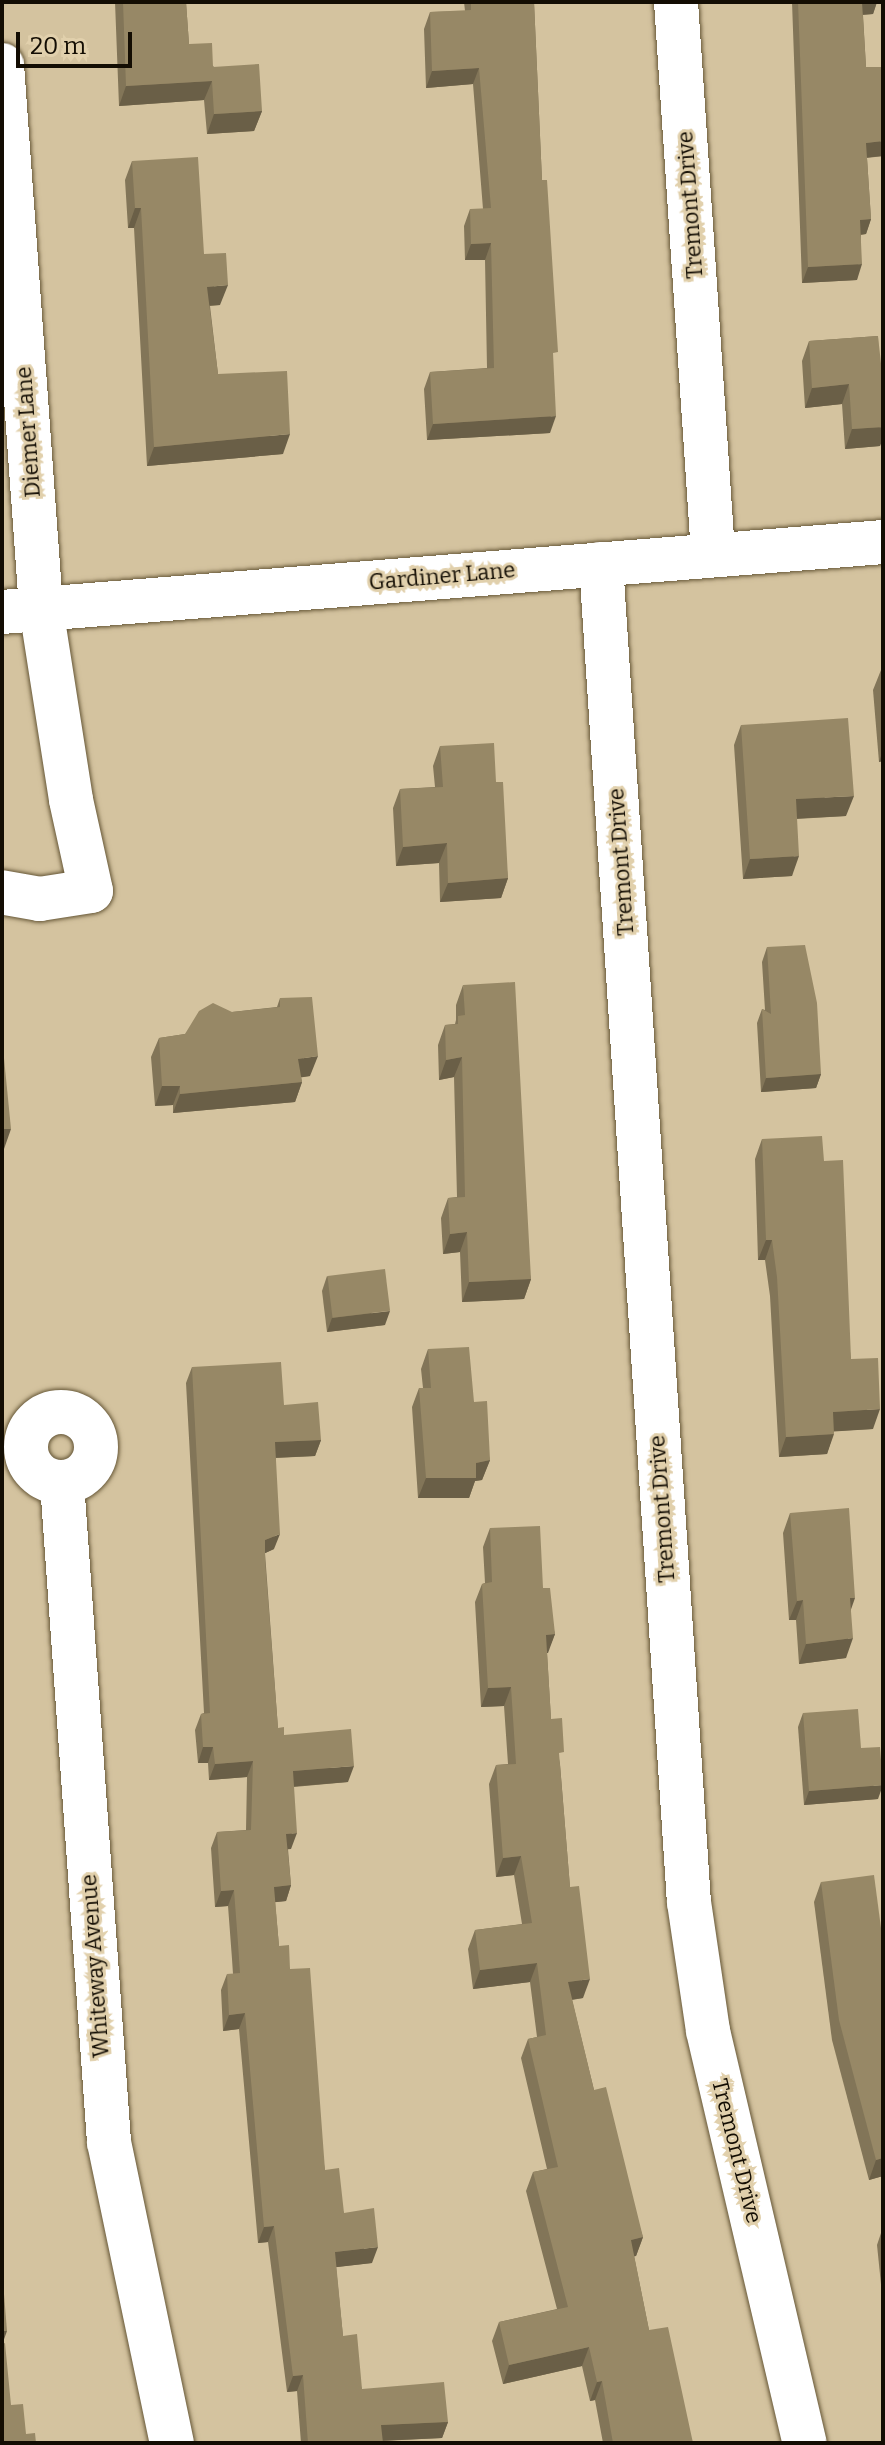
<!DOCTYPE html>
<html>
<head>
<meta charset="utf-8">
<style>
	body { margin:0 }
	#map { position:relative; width:885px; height:2445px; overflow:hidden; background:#d4c39f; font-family:Bitter,serif }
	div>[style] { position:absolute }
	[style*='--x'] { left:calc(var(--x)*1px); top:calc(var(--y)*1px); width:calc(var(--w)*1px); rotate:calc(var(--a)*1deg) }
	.roads { filter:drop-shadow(0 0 2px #665737) drop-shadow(0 0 2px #665737) }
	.minor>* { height:44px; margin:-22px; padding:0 22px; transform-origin:22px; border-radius:22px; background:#fff }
	.minor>.ring { margin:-22px; padding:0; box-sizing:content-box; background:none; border:44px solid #fff; border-radius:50% }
	.major>* { height:44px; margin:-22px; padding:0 22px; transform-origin:22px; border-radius:22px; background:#fff }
	.wall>* { inset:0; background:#827558 }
	.shaded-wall>* { inset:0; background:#6a5f47 }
	.building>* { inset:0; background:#978866; transform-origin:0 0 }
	span { translate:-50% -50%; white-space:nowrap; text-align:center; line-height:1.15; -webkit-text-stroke:6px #e1d0ac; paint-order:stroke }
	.street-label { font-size:22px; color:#130d03 }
	.frame { position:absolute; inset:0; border:4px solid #130d03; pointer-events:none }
	.scale { position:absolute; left:16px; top:32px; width:116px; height:36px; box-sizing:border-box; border:4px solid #130d03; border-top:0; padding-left:10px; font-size:24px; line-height:28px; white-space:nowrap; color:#130d03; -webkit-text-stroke:6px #e1d0ac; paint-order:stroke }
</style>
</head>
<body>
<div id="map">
	<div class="roads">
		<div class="minor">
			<div style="--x:676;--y:2;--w:552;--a:86.16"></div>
			<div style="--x:2;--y:65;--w:544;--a:85.89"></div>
			<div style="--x:41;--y:608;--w:194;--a:81.1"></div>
			<div style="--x:71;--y:800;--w:93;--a:77.6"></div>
			<div style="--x:91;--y:891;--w:52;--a:171.1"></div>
			<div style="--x:40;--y:899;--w:39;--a:-170"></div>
			<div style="--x:601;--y:564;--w:1341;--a:86.24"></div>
			<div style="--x:689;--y:1902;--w:130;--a:81.6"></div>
			<div style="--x:708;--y:2031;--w:423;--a:76.8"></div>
			<div class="ring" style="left:26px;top:1412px;width:26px;height:26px"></div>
			<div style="--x:62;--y:1483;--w:661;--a:85.92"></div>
			<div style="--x:109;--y:2142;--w:308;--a:78.2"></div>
		</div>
		<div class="major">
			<div style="--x:2;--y:612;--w:884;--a:-4.54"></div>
		</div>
	</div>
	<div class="wall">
		<div style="clip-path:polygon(115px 2px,186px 2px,189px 44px,262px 111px,254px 131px,207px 134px,204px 100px,119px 106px)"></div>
		<div style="clip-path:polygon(464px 2px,534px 2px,542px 180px,553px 364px,550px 433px,427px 440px,424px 389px,430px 372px,487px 368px,485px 260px,465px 260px,464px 226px,470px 209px,483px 209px,473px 84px,426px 88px,424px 29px,430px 12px,465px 11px)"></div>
		<div style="clip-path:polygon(792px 2px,877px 2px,873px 14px,863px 15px,866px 67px,883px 156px,867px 158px,871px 219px,866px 234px,861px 235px,857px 280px,802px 283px)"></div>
		<div style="clip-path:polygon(132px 161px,204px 254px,220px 305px,210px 306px,218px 374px,283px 454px,147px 466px,134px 228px,128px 228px,125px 180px)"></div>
		<div style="clip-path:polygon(878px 336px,880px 446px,845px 449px,842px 404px,805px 408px,802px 361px,809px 341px)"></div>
		<div style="clip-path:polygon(881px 670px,883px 670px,883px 761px,879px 762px,873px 690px)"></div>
		<div style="clip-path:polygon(741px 725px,846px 816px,797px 819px,792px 876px,743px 879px,734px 745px)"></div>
		<div style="clip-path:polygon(440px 746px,496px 782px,508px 878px,501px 898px,440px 902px,439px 863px,396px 866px,393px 808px,400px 789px,435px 787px,433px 766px)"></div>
		<div style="clip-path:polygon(767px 947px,821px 1074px,816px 1088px,761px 1092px,757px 1023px,762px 1009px,765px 1010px,762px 962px)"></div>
		<div style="clip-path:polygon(463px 985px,531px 1279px,524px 1299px,462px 1302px,460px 1252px,443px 1254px,441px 1218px,448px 1198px,457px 1197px,454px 1077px,439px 1080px,438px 1045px,445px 1025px,455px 1024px,456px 1020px,456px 1005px)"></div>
		<div style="clip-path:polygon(280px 998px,310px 1076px,301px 1077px,302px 1082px,295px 1102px,173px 1113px,173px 1105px,155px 1106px,151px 1057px,159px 1038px,185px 1034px,232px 1012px,277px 1007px)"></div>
		<div style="clip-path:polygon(762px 1139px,824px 1161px,851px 1359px,873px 1429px,834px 1431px,827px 1454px,779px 1457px,770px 1296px,765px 1260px,758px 1260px,755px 1159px)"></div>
		<div style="clip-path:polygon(327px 1276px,385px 1325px,327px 1332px,322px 1291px)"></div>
		<div style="clip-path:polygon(428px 1349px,474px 1402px,490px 1460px,482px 1480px,475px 1481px,469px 1498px,418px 1498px,412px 1407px,419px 1388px,423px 1388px,421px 1369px)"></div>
		<div style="clip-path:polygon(192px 1367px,284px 1405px,321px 1440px,315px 1456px,276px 1458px,274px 1549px,265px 1553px,278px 1728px,284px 1735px,348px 1782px,294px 1787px,291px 1849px,288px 1849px,291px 1885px,286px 1901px,275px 1902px,279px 1946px,290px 1969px,325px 2170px,344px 2213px,372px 2263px,336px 2267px,343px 2336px,362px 2389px,448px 2422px,442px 2438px,382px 2441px,383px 2443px,301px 2443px,297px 2391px,287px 2392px,268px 2242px,258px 2243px,239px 2029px,223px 2031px,221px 1990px,227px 1974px,233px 1974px,232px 1959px,228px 1906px,215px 1907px,211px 1848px,217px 1832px,246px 1830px,247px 1777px,209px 1780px,208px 1763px,198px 1763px,195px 1730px,201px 1714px,204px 1713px,186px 1383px)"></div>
		<div style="clip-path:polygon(790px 1513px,851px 1610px,846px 1658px,799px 1664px,796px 1620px,789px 1620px,783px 1533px)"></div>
		<div style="clip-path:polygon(490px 1528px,543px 1588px,555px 1634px,547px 1653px,551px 1719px,560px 1764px,570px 1887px,583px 1998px,572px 2000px,594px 2090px,643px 2237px,636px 2256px,634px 2256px,649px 2330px,693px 2443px,603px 2443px,595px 2400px,590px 2401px,582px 2366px,503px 2384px,492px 2341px,499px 2322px,557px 2309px,526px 2191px,533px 2172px,547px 2169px,521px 2058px,528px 2039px,537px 2037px,530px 1982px,473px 1989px,468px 1949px,475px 1930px,522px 1924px,514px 1875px,496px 1877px,489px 1784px,496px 1765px,508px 1764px,504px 1706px,481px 1707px,475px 1602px,482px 1584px,485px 1583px,483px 1547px)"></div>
		<div style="clip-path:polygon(803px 1713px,861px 1748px,878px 1799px,804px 1805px,798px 1727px)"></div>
		<div style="clip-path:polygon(821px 1882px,883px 1943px,883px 2176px,869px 2180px,832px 2040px,814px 1902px)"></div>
		<div style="clip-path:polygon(883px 2227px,883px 2304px,877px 2245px)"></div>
	</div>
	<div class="shaded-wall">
		<div style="clip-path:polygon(861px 2px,877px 2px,873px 14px,856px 15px)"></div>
		<div style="clip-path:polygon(479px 68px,473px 84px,426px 88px,432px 71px)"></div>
		<div style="clip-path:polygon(212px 81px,204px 100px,119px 106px,126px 86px)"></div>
		<div style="clip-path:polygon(262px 111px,254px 131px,207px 134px,214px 114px)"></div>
		<div style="clip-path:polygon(883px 141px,883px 156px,861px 158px,866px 143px)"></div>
		<div style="clip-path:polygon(135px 208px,141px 208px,134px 228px,128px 228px)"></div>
		<div style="clip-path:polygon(871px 219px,866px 234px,854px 235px,860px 220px)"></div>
		<div style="clip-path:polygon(491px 243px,485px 260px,465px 260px,471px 244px)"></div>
		<div style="clip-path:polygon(862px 264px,857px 280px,802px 283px,808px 267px)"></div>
		<div style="clip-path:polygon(228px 285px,220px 305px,200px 306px,207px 287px)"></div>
		<div style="clip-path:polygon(849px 384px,842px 404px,805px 408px,812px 388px)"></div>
		<div style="clip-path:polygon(556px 416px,550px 433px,427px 440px,433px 424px)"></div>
		<div style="clip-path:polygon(883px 427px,883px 439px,880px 446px,845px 449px,852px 429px)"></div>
		<div style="clip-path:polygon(290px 434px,283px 454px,147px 466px,154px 447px)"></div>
		<div style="clip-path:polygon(883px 750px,883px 761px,879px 762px)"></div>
		<div style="clip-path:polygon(854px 796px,846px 816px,788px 819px,796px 799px)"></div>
		<div style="clip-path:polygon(447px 843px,439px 863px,396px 866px,403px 847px)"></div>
		<div style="clip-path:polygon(799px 856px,792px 876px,743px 879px,750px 859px)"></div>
		<div style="clip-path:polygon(508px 878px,501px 898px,440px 902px,448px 883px)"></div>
		<div style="clip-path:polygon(318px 1056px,310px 1076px,291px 1079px,298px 1059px)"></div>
		<div style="clip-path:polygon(462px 1057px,454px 1077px,439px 1080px,446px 1060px)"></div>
		<div style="clip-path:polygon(821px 1074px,816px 1088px,761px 1092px,766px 1078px)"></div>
		<div style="clip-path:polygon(302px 1082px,295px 1102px,173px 1113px,180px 1094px)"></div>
		<div style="clip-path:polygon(162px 1086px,180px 1086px,173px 1105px,155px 1106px)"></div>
		<div style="clip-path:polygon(2px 1129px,11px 1129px,4px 1149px,2px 1149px)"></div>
		<div style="clip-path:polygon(467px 1232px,460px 1252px,443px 1254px,450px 1234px)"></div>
		<div style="clip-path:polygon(766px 1240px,772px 1240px,765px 1260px,758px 1260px)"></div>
		<div style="clip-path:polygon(531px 1279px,524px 1299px,462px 1302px,469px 1282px)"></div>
		<div style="clip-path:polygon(390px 1311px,385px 1325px,327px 1332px,332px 1318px)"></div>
		<div style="clip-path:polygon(880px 1409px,873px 1429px,826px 1432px,833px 1412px)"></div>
		<div style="clip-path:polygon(834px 1434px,827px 1454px,779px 1457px,786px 1437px)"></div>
		<div style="clip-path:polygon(321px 1440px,315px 1456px,269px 1458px,275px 1442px)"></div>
		<div style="clip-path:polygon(490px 1460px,482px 1480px,475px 1481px,469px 1498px,418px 1498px,426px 1478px,476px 1463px)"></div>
		<div style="clip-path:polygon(280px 1534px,274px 1549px,259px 1556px,265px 1540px)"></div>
		<div style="clip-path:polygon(850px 1598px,855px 1598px,848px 1618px)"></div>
		<div style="clip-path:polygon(803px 1600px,796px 1620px,789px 1620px,797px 1601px)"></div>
		<div style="clip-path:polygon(555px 1634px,548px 1653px,539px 1654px,546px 1635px)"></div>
		<div style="clip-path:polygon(853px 1638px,846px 1658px,799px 1664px,806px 1644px)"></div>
		<div style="clip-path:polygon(511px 1687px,504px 1706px,481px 1707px,488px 1688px)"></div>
		<div style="clip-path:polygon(203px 1747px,213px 1747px,208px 1763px,198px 1763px)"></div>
		<div style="clip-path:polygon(253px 1761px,247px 1777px,209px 1780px,215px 1764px)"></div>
		<div style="clip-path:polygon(354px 1766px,348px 1782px,287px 1787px,293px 1771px)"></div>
		<div style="clip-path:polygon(883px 1785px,878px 1799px,804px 1805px,809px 1791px)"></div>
		<div style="clip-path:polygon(297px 1833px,291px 1849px,280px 1850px,286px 1834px)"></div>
		<div style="clip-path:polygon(521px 1856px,514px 1875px,496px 1877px,503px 1858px)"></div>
		<div style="clip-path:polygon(291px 1885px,286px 1901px,268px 1903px,274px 1887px)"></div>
		<div style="clip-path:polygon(234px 1890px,228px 1906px,215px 1907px,221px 1891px)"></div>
		<div style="clip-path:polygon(537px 1963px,530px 1982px,473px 1989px,480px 1970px)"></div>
		<div style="clip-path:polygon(590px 1979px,583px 1998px,561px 2001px,568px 1982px)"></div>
		<div style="clip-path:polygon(245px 2013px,239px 2029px,223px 2031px,229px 2015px)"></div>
		<div style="clip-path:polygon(883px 2158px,883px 2176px,869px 2180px,876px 2160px)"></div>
		<div style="clip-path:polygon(274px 2226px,268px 2242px,258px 2243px,264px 2227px)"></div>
		<div style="clip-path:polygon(643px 2237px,636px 2256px,624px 2259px,631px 2240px)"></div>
		<div style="clip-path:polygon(378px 2247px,372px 2263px,329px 2268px,335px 2252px)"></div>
		<div style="clip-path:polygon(2px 2331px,7px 2331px,2px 2345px)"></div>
		<div style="clip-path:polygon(589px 2347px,582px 2366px,503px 2384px,509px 2365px)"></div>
		<div style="clip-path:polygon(303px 2375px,297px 2391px,287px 2392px,293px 2376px)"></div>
		<div style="clip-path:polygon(602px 2381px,595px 2400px,590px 2401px,597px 2382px)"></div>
		<div style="clip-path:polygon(448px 2422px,442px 2438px,375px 2441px,381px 2425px)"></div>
	</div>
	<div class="building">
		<div style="clip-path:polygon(123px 2px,186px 2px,189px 44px,212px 43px,213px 67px,259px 64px,262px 111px,214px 114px,212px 81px,126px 86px)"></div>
		<div style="clip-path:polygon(471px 2px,534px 2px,542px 180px,547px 180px,558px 352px,553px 353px,556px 416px,433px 424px,430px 372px,494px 368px,491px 243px,471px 244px,470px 209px,491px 208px,479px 68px,432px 71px,430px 12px,471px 10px)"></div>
		<div style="clip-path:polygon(798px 2px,862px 2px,866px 67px,883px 67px,883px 141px,866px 143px,871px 219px,860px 220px,862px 264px,808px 267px)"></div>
		<div style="clip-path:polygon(198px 157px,204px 254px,226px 253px,228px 285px,207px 287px,218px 374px,287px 371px,290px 434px,154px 447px,141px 208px,135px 208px,132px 161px)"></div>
		<div style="clip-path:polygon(878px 336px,883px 382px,883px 427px,852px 429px,849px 384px,812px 388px,809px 341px)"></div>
		<div style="clip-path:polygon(881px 670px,883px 670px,883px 701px)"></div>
		<div style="clip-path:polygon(848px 718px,854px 796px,796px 799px,799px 856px,750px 859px,741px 725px)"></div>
		<div style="clip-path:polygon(494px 743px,496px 782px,503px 782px,508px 878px,448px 883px,447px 843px,403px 847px,400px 789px,443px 787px,440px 746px)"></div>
		<div style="clip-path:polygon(805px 945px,817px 1003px,821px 1074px,766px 1078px,762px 1009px,771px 1014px,767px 947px)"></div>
		<div style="clip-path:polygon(515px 982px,531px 1279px,469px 1282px,467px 1232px,450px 1234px,448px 1198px,465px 1197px,462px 1057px,446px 1060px,445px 1025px,458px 1024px,458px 1016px,465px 1015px,463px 985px)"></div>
		<div style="clip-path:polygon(312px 997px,318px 1056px,298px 1059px,302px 1082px,180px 1094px,180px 1086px,162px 1086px,159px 1038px,185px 1034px,199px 1011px,213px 1003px,232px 1012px,280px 1007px,280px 998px)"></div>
		<div style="clip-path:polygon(2px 1048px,3px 1048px,11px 1129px,2px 1129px)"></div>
		<div style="clip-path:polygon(822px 1136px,824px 1161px,843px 1160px,851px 1359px,878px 1358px,880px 1409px,833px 1412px,834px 1434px,786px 1437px,777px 1277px,772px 1240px,766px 1240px,762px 1139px)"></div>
		<div style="left:385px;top:1269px;width:42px;height:58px;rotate:83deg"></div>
		<div style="clip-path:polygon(469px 1347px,474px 1402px,487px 1401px,490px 1460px,476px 1463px,476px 1478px,426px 1478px,419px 1388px,431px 1388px,428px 1349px)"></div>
		<div style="clip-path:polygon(281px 1362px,284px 1405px,318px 1402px,321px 1440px,275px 1442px,280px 1534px,265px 1540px,265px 1560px,278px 1728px,284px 1727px,284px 1735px,351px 1729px,354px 1766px,293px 1771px,297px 1833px,286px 1834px,291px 1885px,274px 1887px,279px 1946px,289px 1945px,290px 1969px,310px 1968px,325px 2170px,339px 2168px,344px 2213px,374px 2208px,378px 2247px,335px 2252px,343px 2336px,357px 2334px,362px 2389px,444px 2382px,448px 2422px,381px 2425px,383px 2443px,308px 2443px,303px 2375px,293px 2376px,274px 2226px,264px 2227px,245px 2013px,229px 2015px,227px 1974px,240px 1973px,238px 1943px,234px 1890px,221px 1891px,217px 1832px,251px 1830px,253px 1761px,215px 1764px,213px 1747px,203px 1747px,201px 1714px,210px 1713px,192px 1367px)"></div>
		<div style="clip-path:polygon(849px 1508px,855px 1598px,850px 1598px,853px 1638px,806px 1644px,803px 1600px,797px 1601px,790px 1513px)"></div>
		<div style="clip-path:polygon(540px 1526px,543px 1588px,550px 1588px,555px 1634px,546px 1635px,551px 1719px,562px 1718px,564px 1752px,559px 1753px,570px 1887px,579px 1886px,590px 1979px,568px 1982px,594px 2090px,606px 2087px,643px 2237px,631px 2240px,649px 2330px,668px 2327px,693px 2443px,613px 2443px,602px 2381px,597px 2382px,589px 2347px,509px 2365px,499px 2322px,568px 2307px,533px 2172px,558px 2167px,528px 2039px,546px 2035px,537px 1963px,480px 1970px,475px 1930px,532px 1923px,521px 1856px,503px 1858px,496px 1765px,516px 1764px,511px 1687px,488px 1688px,482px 1584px,492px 1582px,490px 1528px)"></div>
		<div style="clip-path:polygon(858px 1709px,861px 1748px,880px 1747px,883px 1785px,809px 1791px,803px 1713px)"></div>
		<div style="clip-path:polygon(874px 1875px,883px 1943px,883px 2158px,876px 2160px,839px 2020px,821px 1882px)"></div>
		<div style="clip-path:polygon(2px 2269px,7px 2331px,2px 2331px)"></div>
		<div style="clip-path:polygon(5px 2343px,11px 2405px,23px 2404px,26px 2434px,35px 2433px,36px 2443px,2px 2443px,2px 2344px)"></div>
	</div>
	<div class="street-label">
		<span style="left:690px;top:205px;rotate:-94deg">Tremont Drive</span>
		<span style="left:28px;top:432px;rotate:-94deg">Diemer Lane</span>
		<span style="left:442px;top:576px;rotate:-5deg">Gardiner Lane</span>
		<span style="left:621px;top:862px;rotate:-94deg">Tremont Drive</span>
		<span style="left:662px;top:1509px;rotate:-94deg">Tremont Drive</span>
		<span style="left:95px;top:1966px;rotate:-94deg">Whiteway Avenue</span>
		<span style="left:737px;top:2151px;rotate:76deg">Tremont Drive</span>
	</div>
	<div class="frame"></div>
	<div class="scale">20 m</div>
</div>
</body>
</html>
